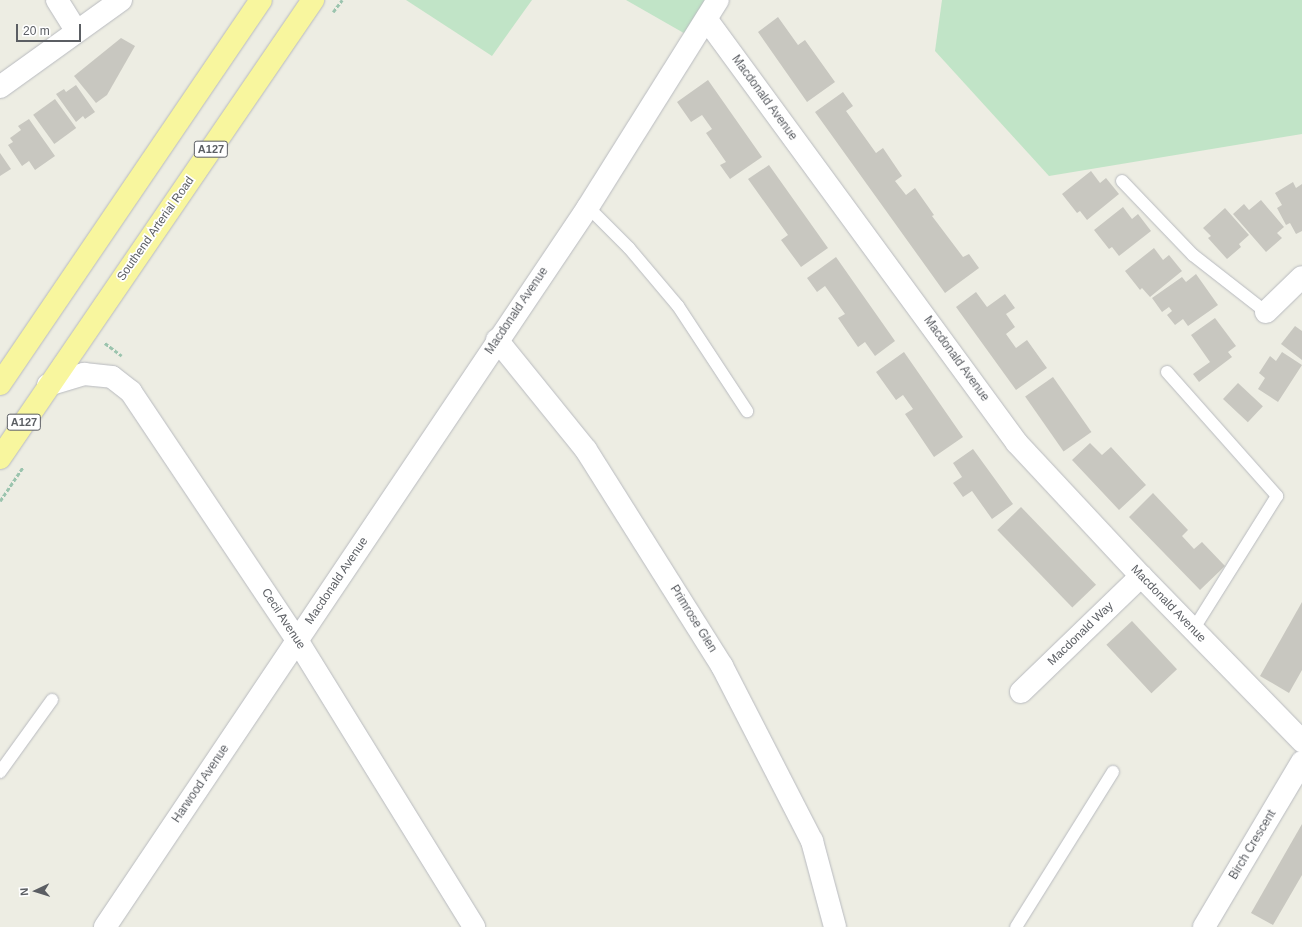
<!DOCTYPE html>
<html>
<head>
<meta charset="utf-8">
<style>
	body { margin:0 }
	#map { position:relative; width:1302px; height:927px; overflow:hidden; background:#edede3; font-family:Helvetica,sans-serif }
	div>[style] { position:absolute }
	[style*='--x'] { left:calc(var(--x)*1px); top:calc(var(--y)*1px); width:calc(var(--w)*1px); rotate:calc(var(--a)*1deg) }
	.green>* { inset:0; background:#c1e4c7 }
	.building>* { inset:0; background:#c8c7c0; transform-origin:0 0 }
	.path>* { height:2.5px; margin-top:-1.25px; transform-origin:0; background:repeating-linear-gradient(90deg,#9bc4ae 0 4px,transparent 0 6px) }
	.roads { filter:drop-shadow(0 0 1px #b8babf) drop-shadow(0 0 1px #b8babf) }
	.service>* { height:12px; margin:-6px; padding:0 6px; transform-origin:6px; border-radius:6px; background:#fff }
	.minor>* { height:22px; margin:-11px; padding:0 11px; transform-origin:11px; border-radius:11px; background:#fff }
	.trunk>* { height:22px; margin:-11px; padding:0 11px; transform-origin:11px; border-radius:11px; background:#f8f69e }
	span { translate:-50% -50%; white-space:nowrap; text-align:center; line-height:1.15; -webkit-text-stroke:3.5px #fff; paint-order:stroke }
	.shield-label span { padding:1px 3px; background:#fff; border:1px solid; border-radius:3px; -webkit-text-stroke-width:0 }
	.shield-label { font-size:11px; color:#5b5e63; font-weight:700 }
	.street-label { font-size:12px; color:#5b5e63 }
	.north { position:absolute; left:16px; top:871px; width:40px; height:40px; -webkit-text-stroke:3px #fff; paint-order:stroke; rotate:266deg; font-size:11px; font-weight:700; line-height:16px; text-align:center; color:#5b5e63 }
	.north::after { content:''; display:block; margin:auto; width:14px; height:18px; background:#5b5e63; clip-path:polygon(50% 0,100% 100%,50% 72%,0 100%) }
	.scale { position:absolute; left:16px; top:24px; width:65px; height:18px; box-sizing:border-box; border:2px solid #5b5e63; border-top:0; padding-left:5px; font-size:12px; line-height:14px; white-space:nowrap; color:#5b5e63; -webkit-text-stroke:3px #fff; paint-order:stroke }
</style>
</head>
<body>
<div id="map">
	<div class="green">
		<div style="clip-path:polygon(406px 0,532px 0,492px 56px)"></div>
		<div style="clip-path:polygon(626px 0,708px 0,689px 36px)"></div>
		<div style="clip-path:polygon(942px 0,1302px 0,1302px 134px,1049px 176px,935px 51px)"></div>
	</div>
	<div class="building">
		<div style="clip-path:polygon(778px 17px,798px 45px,805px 40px,835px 82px,807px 102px,758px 32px)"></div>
		<div style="clip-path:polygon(121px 38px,135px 46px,107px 95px,96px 103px,74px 76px)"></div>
		<div style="clip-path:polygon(708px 80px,762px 157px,730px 179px,720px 165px,726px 162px,706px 133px,712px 129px,702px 115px,691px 122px,677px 102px)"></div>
		<div style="clip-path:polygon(76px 85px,95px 112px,85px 119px,83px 116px,76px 122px,56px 94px,64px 89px,66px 92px)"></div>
		<div style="clip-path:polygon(843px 92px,853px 106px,846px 111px,876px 153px,883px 148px,902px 176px,895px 181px,906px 195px,915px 188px,934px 215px,932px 216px,963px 257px,969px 254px,979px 268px,945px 293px,815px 112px)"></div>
		<div style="left:55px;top:99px;width:36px;height:27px;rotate:54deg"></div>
		<div style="clip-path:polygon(29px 119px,55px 156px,35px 170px,29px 161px,22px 166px,8px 145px,13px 142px,10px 138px,21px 130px,18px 126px)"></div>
		<div style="clip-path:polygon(0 153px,11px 169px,0 176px)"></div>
		<div style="clip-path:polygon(769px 165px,828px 248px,801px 267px,781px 240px,788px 235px,748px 179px)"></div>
		<div style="clip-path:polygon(1091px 171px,1100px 183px,1106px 178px,1119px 194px,1087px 220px,1080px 211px,1077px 213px,1062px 194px)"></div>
		<div style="clip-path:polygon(1293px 182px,1296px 188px,1302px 184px,1302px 231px,1296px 234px,1290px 223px,1286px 225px,1277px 208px,1282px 205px,1275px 193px)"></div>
		<div style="clip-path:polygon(1261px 200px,1284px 227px,1277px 233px,1282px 238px,1266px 252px,1233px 214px,1244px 204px,1249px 210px)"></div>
		<div style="clip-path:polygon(1123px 207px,1132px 219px,1138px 214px,1151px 231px,1119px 256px,1112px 247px,1109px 249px,1094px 230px)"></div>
		<div style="clip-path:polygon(1225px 208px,1249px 235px,1239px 244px,1241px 247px,1227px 259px,1208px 238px,1211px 236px,1203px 228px)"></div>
		<div style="clip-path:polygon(1154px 248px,1163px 260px,1169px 255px,1182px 271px,1150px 297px,1142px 288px,1140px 290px,1125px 271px)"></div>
		<div style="clip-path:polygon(836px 257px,895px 341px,875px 356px,865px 342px,858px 347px,838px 318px,845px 314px,825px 286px,817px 292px,807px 278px)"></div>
		<div style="clip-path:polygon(1196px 274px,1218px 305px,1188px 326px,1183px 319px,1175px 325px,1167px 315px,1172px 311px,1169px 307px,1162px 312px,1152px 298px,1182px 277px,1186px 282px)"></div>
		<div style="clip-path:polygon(976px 292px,987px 307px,1005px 294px,1015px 308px,1006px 314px,1015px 327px,1006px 334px,1016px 348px,1027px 340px,1047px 368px,1016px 390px,956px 307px)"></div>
		<div style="clip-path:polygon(1215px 318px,1236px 346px,1228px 352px,1232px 357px,1199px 382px,1193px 374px,1210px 362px,1191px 335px)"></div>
		<div style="clip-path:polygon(1295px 326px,1302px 331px,1302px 360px,1281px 344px)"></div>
		<div style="clip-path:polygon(904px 352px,963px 437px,934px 457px,905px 414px,913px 409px,903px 395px,896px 400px,876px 372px)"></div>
		<div style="clip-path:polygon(1282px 352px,1302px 365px,1278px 402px,1258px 389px,1265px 378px,1259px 373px,1270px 356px,1276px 361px)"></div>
		<div style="left:1053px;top:377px;width:67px;height:34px;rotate:55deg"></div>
		<div style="left:1238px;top:383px;width:34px;height:22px;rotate:43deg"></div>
		<div style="clip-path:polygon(1090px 443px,1102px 455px,1111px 447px,1146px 485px,1119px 510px,1072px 460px)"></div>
		<div style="clip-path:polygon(973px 449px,1013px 504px,992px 519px,972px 491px,963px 497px,953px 483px,962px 477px,953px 463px)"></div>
		<div style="clip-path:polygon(1153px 493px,1188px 530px,1182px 536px,1194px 549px,1202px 542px,1225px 566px,1200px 590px,1129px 517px)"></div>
		<div style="left:1021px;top:507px;width:108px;height:33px;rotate:46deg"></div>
		<div style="clip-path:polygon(1302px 602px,1302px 670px,1289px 693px,1260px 676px)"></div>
		<div style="left:1132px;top:621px;width:66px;height:35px;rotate:47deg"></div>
		<div style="clip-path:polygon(1302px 824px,1302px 875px,1273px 925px,1251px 913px)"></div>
	</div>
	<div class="path">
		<div style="--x:333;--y:12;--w:15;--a:-53"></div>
		<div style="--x:105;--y:343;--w:21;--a:37"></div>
		<div style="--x:0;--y:501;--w:41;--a:-55.9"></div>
	</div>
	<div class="roads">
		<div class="service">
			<div style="--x:1122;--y:181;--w:103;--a:46.2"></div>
			<div style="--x:1193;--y:255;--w:93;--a:38"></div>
			<div style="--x:588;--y:207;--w:58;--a:45"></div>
			<div style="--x:629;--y:248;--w:76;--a:49.8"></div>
			<div style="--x:678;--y:306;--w:126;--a:56.7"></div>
			<div style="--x:1167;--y:372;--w:166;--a:48.4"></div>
			<div style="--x:1277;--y:496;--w:158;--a:122.1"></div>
			<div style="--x:0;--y:772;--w:89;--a:-54.2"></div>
			<div style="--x:1016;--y:927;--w:183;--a:-58"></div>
		</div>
		<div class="minor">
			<div style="--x:57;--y:0;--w:36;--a:58"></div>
			<div style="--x:707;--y:20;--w:524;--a:53.76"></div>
			<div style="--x:1017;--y:443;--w:182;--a:47"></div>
			<div style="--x:1141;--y:576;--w:231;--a:45.7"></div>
			<div style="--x:0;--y:87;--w:149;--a:-35.7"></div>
			<div style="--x:1266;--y:312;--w:50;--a:-44.2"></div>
			<div style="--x:497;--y:340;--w:141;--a:51"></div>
			<div style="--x:586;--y:450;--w:255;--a:57.8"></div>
			<div style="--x:722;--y:666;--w:197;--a:62.8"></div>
			<div style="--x:812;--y:841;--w:89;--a:75"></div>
			<div style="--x:48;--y:385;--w:38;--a:-17"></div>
			<div style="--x:84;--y:374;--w:28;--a:6"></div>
			<div style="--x:112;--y:377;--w:24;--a:38"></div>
			<div style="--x:131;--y:392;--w:298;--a:56.2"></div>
			<div style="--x:297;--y:640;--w:337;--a:58.3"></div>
			<div style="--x:1021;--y:692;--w:167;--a:-44"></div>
			<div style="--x:105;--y:927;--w:867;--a:-56.14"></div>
			<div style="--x:588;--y:207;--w:244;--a:-57.9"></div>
			<div style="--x:1204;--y:927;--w:192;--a:-59.3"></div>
		</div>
		<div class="trunk">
			<div style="--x:0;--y:384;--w:464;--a:-55.8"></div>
			<div style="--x:0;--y:458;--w:555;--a:-55.65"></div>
		</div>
	</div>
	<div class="shield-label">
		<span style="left:211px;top:149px">A127</span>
		<span style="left:24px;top:422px">A127</span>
	</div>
	<div class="street-label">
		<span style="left:764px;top:98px;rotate:54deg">Macdonald Avenue</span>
		<span style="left:156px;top:229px;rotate:-55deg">Southend Arterial Road</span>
		<span style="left:517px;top:311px;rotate:-56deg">Macdonald Avenue</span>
		<span style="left:956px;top:359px;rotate:54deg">Macdonald Avenue</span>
		<span style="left:337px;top:581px;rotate:-56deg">Macdonald Avenue</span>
		<span style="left:1168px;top:604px;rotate:46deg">Macdonald Avenue</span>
		<span style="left:283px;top:619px;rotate:57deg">Cecil Avenue</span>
		<span style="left:693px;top:619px;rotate:58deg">Primrose Glen</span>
		<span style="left:1081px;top:634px;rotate:-44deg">Macdonald Way</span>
		<span style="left:201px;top:784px;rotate:-56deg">Harwood Avenue</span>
		<span style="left:1253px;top:845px;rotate:-59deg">Birch Crescent</span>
	</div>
	<div class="north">N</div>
	<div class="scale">20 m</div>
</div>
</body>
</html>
